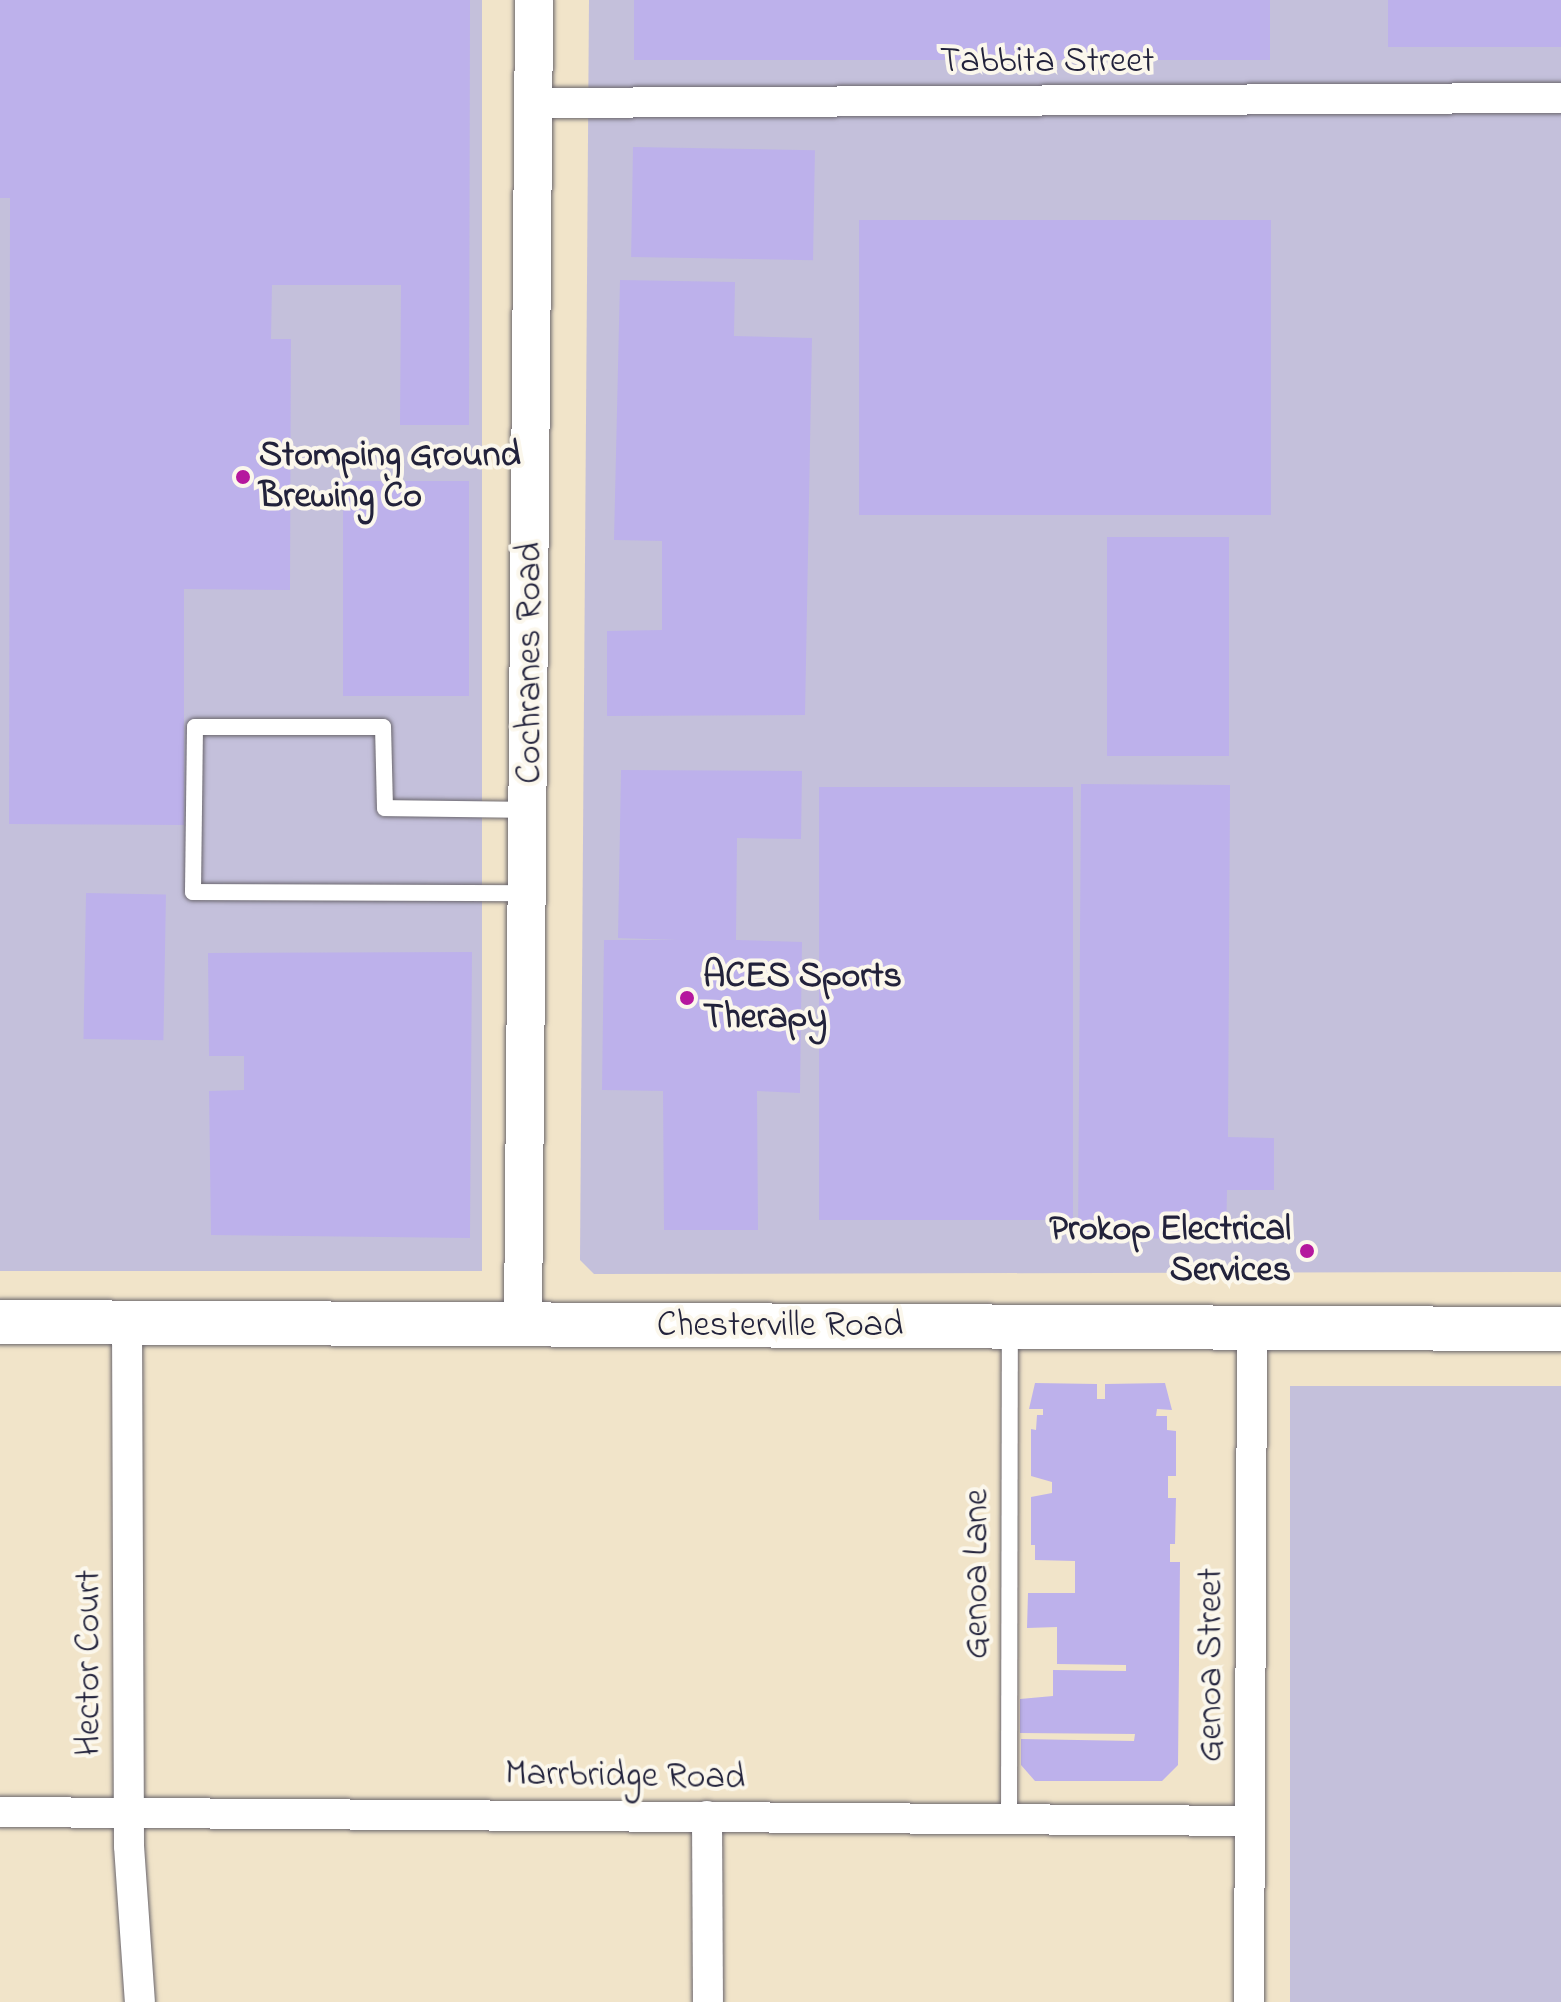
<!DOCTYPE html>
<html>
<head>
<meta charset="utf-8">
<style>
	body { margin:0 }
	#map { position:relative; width:1561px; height:2002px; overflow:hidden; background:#f1e4c9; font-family:"Indie Flower",sans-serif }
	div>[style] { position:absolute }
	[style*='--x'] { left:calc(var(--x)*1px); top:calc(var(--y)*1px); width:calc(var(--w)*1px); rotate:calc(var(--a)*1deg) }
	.industrial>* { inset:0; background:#c4c0db; transform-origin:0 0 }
	.building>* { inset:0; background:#bdb1eb; transform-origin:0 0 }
	.roads { filter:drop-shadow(0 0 2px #6a666d) drop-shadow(0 0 2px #6a666d) }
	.service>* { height:16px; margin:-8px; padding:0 8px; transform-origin:8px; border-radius:8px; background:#fff }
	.minor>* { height:30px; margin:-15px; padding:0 15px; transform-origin:15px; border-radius:15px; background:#fff }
	.tertiary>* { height:38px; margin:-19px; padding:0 19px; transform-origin:19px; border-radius:19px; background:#fff }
	.secondary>* { height:44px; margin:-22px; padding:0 22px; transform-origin:22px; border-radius:22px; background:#fff }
	.dots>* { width:22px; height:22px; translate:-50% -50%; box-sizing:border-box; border:4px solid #fbf7ec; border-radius:50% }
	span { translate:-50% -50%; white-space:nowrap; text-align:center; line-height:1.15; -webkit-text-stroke:8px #fbf7ec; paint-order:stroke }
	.street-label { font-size:36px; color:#22223b }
	.poi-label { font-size:36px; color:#22223b; font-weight:700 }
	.left { translate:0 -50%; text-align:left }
	.right { translate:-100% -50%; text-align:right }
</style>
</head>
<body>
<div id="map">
	<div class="industrial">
		<div style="left:0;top:0;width:482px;height:1271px"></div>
		<div style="clip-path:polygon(589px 0,1561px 0,1561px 1272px,594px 1274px,580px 1260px)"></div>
		<div style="left:1290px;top:1386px;width:271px;height:616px"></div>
	</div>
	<div class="building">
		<div style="clip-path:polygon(0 0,470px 0,469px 425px,400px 425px,401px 285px,272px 285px,271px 339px,291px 339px,290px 590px,184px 589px,184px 825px,9px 824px,10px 198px,0 198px)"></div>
		<div style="left:634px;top:0;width:636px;height:60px"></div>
		<div style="left:1388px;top:0;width:173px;height:47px"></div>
		<div style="left:633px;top:147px;width:182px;height:110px;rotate:1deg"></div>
		<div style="left:859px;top:220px;width:412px;height:295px"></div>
		<div style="clip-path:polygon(620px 280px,735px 282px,734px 336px,812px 338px,805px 715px,607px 716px,607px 631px,662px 630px,662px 541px,614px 540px)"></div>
		<div style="left:343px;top:481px;width:126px;height:215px"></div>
		<div style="left:1107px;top:537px;width:122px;height:219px"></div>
		<div style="clip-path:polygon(621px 770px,802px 771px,801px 839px,737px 838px,736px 940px,802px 942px,800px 1093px,757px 1091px,758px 1230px,664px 1230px,663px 1091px,602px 1090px,604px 940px,678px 940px,618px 938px)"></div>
		<div style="clip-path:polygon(1081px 784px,1230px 785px,1228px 1137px,1274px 1138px,1274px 1190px,1227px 1190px,1226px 1239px,1078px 1238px)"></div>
		<div style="left:819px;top:787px;width:254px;height:433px"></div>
		<div style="left:86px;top:893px;width:80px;height:146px;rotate:1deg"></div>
		<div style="clip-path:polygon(472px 952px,470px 1238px,211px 1235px,209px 1091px,244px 1090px,244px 1056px,209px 1056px,208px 953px)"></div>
		<div style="clip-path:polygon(1035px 1383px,1097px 1384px,1097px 1399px,1105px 1399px,1105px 1384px,1165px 1383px,1172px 1410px,1157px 1409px,1156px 1416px,1167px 1416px,1167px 1430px,1176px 1431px,1176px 1476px,1168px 1476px,1168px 1498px,1176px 1498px,1175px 1544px,1170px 1544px,1170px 1562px,1180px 1562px,1178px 1765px,1162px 1781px,1035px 1781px,1021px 1765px,1021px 1739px,1134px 1741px,1135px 1734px,1020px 1733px,1020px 1699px,1053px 1696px,1053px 1670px,1126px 1671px,1126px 1665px,1057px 1664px,1057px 1627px,1027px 1628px,1028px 1593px,1075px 1593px,1075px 1561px,1035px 1560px,1035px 1545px,1031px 1545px,1031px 1497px,1052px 1493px,1052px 1482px,1031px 1476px,1031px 1429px,1036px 1430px,1037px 1415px,1043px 1415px,1043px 1409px,1029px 1409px)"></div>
	</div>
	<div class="roads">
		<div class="service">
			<div style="--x:528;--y:810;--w:143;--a:-179.2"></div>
			<div style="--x:385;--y:808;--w:81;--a:-91.4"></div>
			<div style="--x:383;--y:727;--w:188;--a:180"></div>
			<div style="--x:195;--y:727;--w:165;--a:90.7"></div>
			<div style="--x:193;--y:892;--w:336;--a:0.2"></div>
			<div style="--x:1009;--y:1821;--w:493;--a:-89.9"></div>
		</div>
		<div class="minor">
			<div style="--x:533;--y:103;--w:1028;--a:-0.28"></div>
			<div style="--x:127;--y:1323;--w:523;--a:89.78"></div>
			<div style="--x:129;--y:1846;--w:156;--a:86"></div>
			<div style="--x:0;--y:1812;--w:1250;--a:0.41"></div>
			<div style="--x:707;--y:1816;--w:186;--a:89.7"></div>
			<div style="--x:1249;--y:2002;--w:674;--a:-89.74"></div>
		</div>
		<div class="tertiary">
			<div style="--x:523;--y:1326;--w:1326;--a:-89.52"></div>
		</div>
		<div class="secondary">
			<div style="--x:0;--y:1322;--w:1561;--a:0.26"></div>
		</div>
	</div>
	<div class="dots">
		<div style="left:243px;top:477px;background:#b5179e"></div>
		<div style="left:687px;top:998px;background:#b5179e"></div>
		<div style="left:1307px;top:1251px;background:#b5179e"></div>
	</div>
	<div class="street-label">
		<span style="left:1047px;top:63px">Tabbita Street</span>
		<span style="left:531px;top:663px;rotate:-90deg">Cochranes Road</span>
		<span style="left:780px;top:1327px">Chesterville Road</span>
		<span style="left:978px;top:1574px;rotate:-90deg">Genoa Lane</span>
		<span style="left:90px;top:1663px;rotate:-90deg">Hector Court</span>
		<span style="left:1212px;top:1665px;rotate:-90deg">Genoa Street</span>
		<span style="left:625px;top:1777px;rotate:1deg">Marrbridge Road</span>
	</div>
	<div class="poi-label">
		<span class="left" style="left:259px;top:477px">Stomping Ground<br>Brewing Co</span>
		<span class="left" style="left:703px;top:998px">ACES Sports<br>Therapy</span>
		<span class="right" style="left:1291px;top:1251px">Prokop Electrical<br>Services</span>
	</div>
</div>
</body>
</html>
